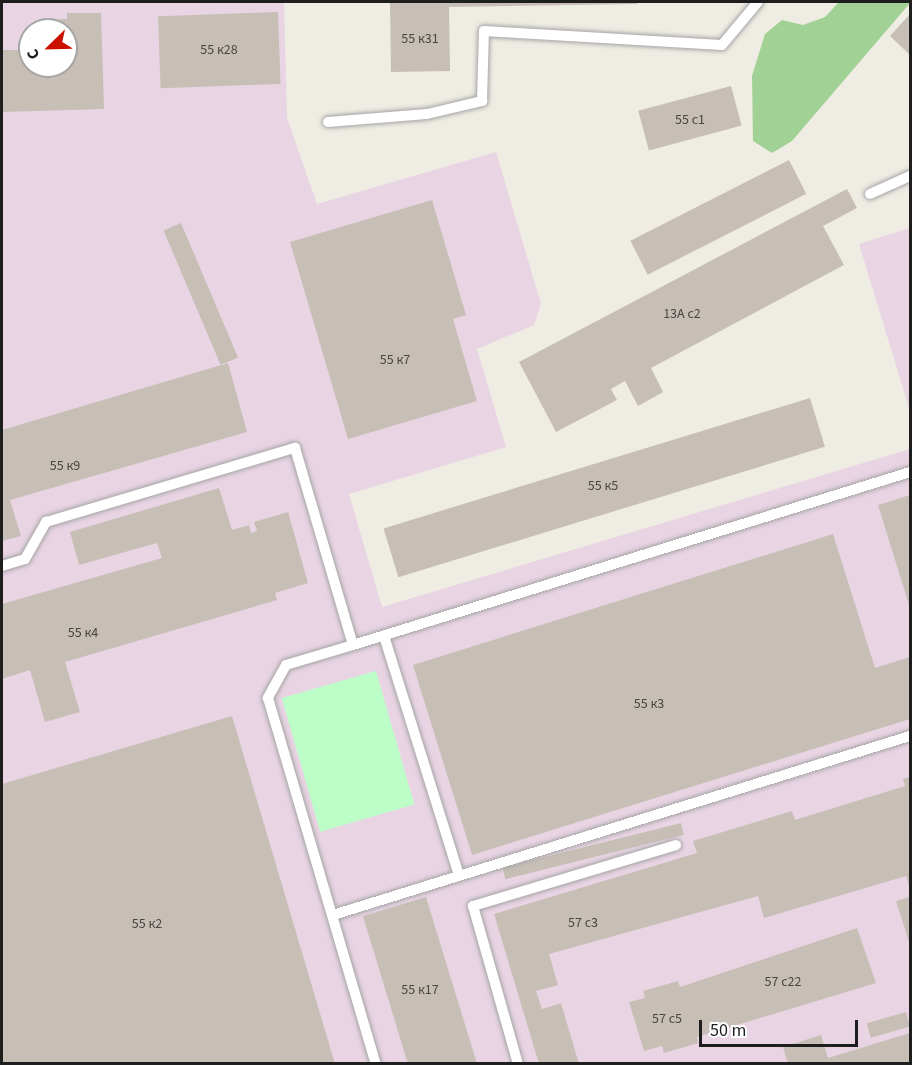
<!DOCTYPE html>
<html>
<head>
<meta charset="utf-8">
<style>
	body { margin:0 }
	#map { position:relative; width:912px; height:1065px; overflow:hidden; background:#efece3; font-family:"Source Sans 3",sans-serif }
	div>[style] { position:absolute }
	[style*='--x'] { left:calc(var(--x)*1px); top:calc(var(--y)*1px); width:calc(var(--w)*1px); rotate:calc(var(--a)*1deg) }
	.industrial>* { inset:0; background:#e9d4e4 }
	.forest>* { inset:0; background:#a2d195 }
	.park>* { inset:0; background:#bdfdc7; transform-origin:0 0 }
	.building>* { inset:0; background:#c7bfb6; transform-origin:0 0 }
	.roads { filter:drop-shadow(0 0 2px #a5a5a5) drop-shadow(0 0 2px #a5a5a5) }
	.lane>* { height:10px; margin:-5px; padding:0 5px; transform-origin:5px; border-radius:5px; background:#fff }
	span { translate:-50% -50%; white-space:nowrap; text-align:center; line-height:1.15; -webkit-text-stroke:6px #fff; paint-order:stroke }
	.number-label { font-size:14px; color:#484644 }
	.number-label span { -webkit-text-stroke-width:0 }
	.frame { position:absolute; inset:0; border:3px solid #1e1e1e; pointer-events:none }
	.north { position:absolute; left:18px; top:18px; width:60px; height:60px; box-sizing:border-box; background:#fff; border:2px solid #a5a5a5; border-radius:50%; rotate:247deg; font-size:16px; font-weight:700; line-height:24px; text-align:center; color:#1e1e1e }
	.north::after { content:''; display:block; margin:auto; width:21px; height:27px; background:#cb1000; clip-path:polygon(50% 0,100% 100%,50% 72%,0 100%) }
	.scale { position:absolute; left:699px; top:1020px; width:159px; height:27px; box-sizing:border-box; border:3px solid #1e1e1e; border-top:0; padding-left:8px; font-size:18px; line-height:21px; white-space:nowrap; color:#1e1e1e; -webkit-text-stroke:4px #fff; paint-order:stroke }
</style>
</head>
<body>
<div id="map">
	<div class="industrial">
		<div style="clip-path:polygon(evenodd,2px 2px,284px 2px,287px 118px,317px 204px,496px 152px,541px 304px,534px 325px,477px 349px,506px 447px,349px 494px,382px 607px,910px 449px,910px 1063px,2px 1064px,2px 2px,30px 30px,66px 30px,66px 66px,30px 66px,30px 30px)"></div>
		<div style="clip-path:polygon(910px 228px,910px 411px,859px 244px)"></div>
	</div>
	<div class="forest">
		<div style="clip-path:polygon(839px 2px,910px 3px,792px 141px,772px 153px,753px 141px,752px 76px,765px 34px,782px 20px,803px 25px,825px 17px)"></div>
	</div>
	<div class="park">
		<div style="left:376px;top:671px;width:139px;height:98px;rotate:74deg"></div>
	</div>
	<div class="building">
		<div style="clip-path:polygon(390px 2px,637px 2px,637px 4px,449px 7px,450px 71px,391px 72px)"></div>
		<div style="left:278px;top:12px;width:72px;height:120px;rotate:88deg"></div>
		<div style="clip-path:polygon(67px 13px,101px 13px,104px 109px,2px 112px,2px 50px,30px 50px,30px 66px,66px 66px,66px 30px,43px 30px,43px 20px,67px 19px)"></div>
		<div style="clip-path:polygon(910px 14px,910px 55px,890px 36px)"></div>
		<div style="left:731px;top:86px;width:41px;height:96px;rotate:75deg"></div>
		<div style="left:789px;top:160px;width:38px;height:178px;rotate:63deg"></div>
		<div style="clip-path:polygon(847px 189px,857px 208px,823px 226px,844px 265px,651px 368px,663px 392px,638px 406px,625px 381px,611px 389px,617px 400px,556px 432px,519px 362px)"></div>
		<div style="clip-path:polygon(432px 200px,466px 315px,453px 319px,477px 401px,348px 439px,290px 242px)"></div>
		<div style="left:181px;top:223px;width:146px;height:19px;rotate:67deg"></div>
		<div style="clip-path:polygon(228px 363px,247px 432px,10px 500px,21px 536px,2px 541px,2px 430px)"></div>
		<div style="left:810px;top:398px;width:51px;height:446px;rotate:73deg"></div>
		<div style="clip-path:polygon(219px 488px,232px 530px,249px 525px,251px 533px,257px 531px,254px 522px,288px 512px,308px 583px,275px 593px,277px 600px,65px 662px,80px 712px,45px 722px,30px 670px,2px 679px,2px 604px,162px 558px,157px 543px,79px 565px,70px 532px)"></div>
		<div style="clip-path:polygon(910px 495px,910px 608px,878px 505px)"></div>
		<div style="clip-path:polygon(833px 534px,875px 668px,910px 657px,910px 719px,472px 855px,413px 665px)"></div>
		<div style="clip-path:polygon(232px 716px,335px 1064px,2px 1064px,2px 784px)"></div>
		<div style="clip-path:polygon(910px 777px,910px 888px,906px 876px,764px 918px,758px 896px,549px 954px,558px 985px,536px 991px,542px 1009px,561px 1003px,579px 1064px,539px 1064px,494px 914px,697px 853px,693px 841px,792px 811px,795px 820px,905px 786px,903px 779px)"></div>
		<div style="left:681px;top:823px;width:12px;height:184px;rotate:76deg"></div>
		<div style="left:426px;top:897px;width:175px;height:66px;rotate:73deg"></div>
		<div style="clip-path:polygon(910px 897px,910px 945px,896px 901px)"></div>
		<div style="clip-path:polygon(857px 928px,876px 983px,697px 1037px,698px 1043px,664px 1053px,662px 1046px,644px 1051px,629px 1002px,645px 998px,643px 991px,678px 981px,680px 987px)"></div>
		<div style="left:906px;top:1012px;width:15px;height:41px;rotate:74deg"></div>
		<div style="clip-path:polygon(910px 1033px,910px 1064px,788px 1064px,783px 1047px,821px 1035px,828px 1058px)"></div>
	</div>
	<div class="roads">
		<div class="lane">
			<div style="--x:328;--y:122;--w:99;--a:-4.6"></div>
			<div style="--x:427;--y:114;--w:57;--a:-13.3"></div>
			<div style="--x:482;--y:101;--w:70;--a:-88.4"></div>
			<div style="--x:484;--y:31;--w:238;--a:3.4"></div>
			<div style="--x:722;--y:45;--w:56;--a:-50.1"></div>
			<div style="--x:870;--y:194;--w:44;--a:-24.2"></div>
			<div style="--x:2;--y:566;--w:24;--a:-17"></div>
			<div style="--x:25;--y:559;--w:43;--a:-60.4"></div>
			<div style="--x:46;--y:522;--w:260;--a:-16.6"></div>
			<div style="--x:295;--y:448;--w:205;--a:73.6"></div>
			<div style="--x:353;--y:645;--w:70;--a:163.4"></div>
			<div style="--x:286;--y:665;--w:38;--a:119"></div>
			<div style="--x:268;--y:698;--w:382;--a:73.6"></div>
			<div style="--x:384;--y:636;--w:251;--a:72.6"></div>
			<div style="--x:353;--y:645;--w:583;--a:-17.25"></div>
			<div style="--x:333;--y:915;--w:604;--a:-17.24"></div>
			<div style="--x:518;--y:1064;--w:164;--a:-105.9"></div>
			<div style="--x:473;--y:906;--w:212;--a:-16.7"></div>
		</div>
	</div>
	<div class="number-label">
		<span style="left:420px;top:39px">55 к31</span>
		<span style="left:219px;top:50px">55 к28</span>
		<span style="left:690px;top:120px">55 с1</span>
		<span style="left:682px;top:314px">13А с2</span>
		<span style="left:395px;top:360px">55 к7</span>
		<span style="left:65px;top:466px">55 к9</span>
		<span style="left:603px;top:486px">55 к5</span>
		<span style="left:83px;top:633px">55 к4</span>
		<span style="left:649px;top:704px">55 к3</span>
		<span style="left:583px;top:923px">57 с3</span>
		<span style="left:147px;top:924px">55 к2</span>
		<span style="left:783px;top:982px">57 с22</span>
		<span style="left:420px;top:990px">55 к17</span>
		<span style="left:667px;top:1019px">57 с5</span>
	</div>
	<div class="frame"></div>
	<div class="north">С</div>
	<div class="scale">50 m</div>
</div>
</body>
</html>
